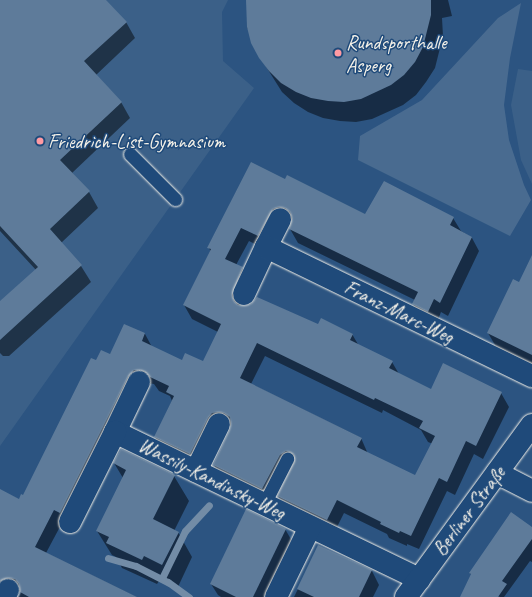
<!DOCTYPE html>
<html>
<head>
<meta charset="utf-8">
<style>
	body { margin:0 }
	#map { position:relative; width:532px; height:597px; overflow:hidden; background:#2c5481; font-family:Caveat,sans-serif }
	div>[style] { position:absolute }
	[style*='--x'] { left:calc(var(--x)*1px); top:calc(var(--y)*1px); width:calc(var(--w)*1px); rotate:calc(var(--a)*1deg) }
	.built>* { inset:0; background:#3b6088 }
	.green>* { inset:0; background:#496b90 }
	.shadow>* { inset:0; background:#0007 }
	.stream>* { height:7px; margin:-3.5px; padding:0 3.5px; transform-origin:3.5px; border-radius:3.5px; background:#738ca6 }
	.building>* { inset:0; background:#5e7b9a }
	.roads { filter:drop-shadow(0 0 1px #f4f1e8) drop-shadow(0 0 1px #f4f1e8) }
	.service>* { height:13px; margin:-6.5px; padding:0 6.5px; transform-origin:6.5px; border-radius:6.5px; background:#1f4a7a }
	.minor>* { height:22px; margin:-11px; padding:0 11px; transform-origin:11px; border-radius:11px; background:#1f4a7a }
	.dots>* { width:11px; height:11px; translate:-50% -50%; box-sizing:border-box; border:2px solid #1f4a7a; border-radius:50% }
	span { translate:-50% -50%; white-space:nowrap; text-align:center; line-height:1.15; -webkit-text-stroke:3px #1f4a7a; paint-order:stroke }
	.poi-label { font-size:20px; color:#f4f1e8 }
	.left { translate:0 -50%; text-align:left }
	.street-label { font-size:20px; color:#f4f1e8 }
</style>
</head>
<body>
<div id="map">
	<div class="built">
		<div style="clip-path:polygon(0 0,228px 0,222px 12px,223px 61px,254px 88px,0 446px)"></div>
		<div style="clip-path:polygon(518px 69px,532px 71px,532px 184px,521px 160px,511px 105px)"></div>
	</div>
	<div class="green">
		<div style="clip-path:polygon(521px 3px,510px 58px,504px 105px,509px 140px,524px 185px,531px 200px,510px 236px,358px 160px,360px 136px,422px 100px,498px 18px)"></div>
	</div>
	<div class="shadow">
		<div style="clip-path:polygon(0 0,105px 0,126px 22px,135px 38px,96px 75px,121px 102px,130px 118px,72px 173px,89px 192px,98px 208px,61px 243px,81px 266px,91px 282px,9px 356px,3px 356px,0 353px,0 302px,36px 270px,0 231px)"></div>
		<div style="clip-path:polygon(247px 0,448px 0,452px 16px,442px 18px,443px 36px,435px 68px,426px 82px,416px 95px,403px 105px,372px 119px,356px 122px,340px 121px,323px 118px,308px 112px,294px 103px,282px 92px,260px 57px,247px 27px)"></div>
		<div style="clip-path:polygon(evenodd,285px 180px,366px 216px,453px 218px,461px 231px,472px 238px,479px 251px,448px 316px,441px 312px,436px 325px,421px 317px,413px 304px,415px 300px,298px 243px,290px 229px,293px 221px,287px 220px,265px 249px,249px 241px,236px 265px,242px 268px,250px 281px,240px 306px,352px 334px,359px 346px,392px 362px,399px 374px,431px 390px,501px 393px,509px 407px,483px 459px,474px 454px,455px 495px,447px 491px,419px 549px,407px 544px,407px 546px,389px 538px,387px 534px,344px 513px,334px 533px,286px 510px,278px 496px,294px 464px,288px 469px,270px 502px,222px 479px,214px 465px,232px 426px,227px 425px,198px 467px,163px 450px,155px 437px,172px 401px,170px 396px,159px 391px,154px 384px,147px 383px,62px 523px,46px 553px,136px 597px,19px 597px,21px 592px,16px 591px,0 597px,0 490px,20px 500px,24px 497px,97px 362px,110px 355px,125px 325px,145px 334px,152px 347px,182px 361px,203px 363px,218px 332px,192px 319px,184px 305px,211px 252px,209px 248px,285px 180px,265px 356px,382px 413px,383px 410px,421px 430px,428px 442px,433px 444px,415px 477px,368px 454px,361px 438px,251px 384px,265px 356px)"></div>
		<div style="clip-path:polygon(532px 275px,532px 372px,502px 357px,488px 333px,519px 284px)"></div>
		<div style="clip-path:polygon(114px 463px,174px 476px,189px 501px,174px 531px,178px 532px,192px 557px,177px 589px,159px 581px,157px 584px,122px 568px,116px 557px,112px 555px,97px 531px,123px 478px)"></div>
		<div style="clip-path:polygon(532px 528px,532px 562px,530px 561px,504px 597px,500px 597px,477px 584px,470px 573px)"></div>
		<div style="clip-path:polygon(285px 529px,292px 541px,264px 597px,221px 597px,218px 595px,211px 584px)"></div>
		<div style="clip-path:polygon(319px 546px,372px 571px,379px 585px,373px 597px,294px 597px)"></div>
	</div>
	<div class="stream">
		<div style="--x:108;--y:558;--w:29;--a:16"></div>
		<div style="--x:136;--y:566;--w:36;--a:27"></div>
		<div style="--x:168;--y:582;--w:26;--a:36"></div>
		<div style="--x:162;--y:578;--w:52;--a:-63.9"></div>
		<div style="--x:185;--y:531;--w:35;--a:-47"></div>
	</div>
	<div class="building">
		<div style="clip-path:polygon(0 0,106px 0,127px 22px,84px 61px,122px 102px,60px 160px,90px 191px,50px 229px,82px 265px,0 340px,0 301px,38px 267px,0 226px)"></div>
		<div style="clip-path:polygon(246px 0,431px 0,431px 15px,423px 47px,415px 62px,404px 75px,391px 85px,361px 99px,344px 102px,328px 101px,311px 98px,296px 92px,281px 83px,269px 71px,259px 58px,251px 43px,247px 27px)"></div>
		<div style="clip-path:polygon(evenodd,251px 162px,285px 179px,287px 175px,365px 214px,384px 181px,454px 217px,450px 225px,472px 237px,440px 303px,434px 299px,428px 312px,412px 304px,418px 292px,289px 229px,292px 218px,290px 212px,285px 208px,279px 207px,273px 209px,258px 236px,241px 228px,225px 259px,243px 267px,232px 295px,234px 301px,238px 305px,245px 306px,251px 304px,257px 297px,318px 324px,321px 318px,353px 334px,350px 340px,393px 361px,389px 368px,431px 389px,443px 363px,502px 392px,476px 446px,466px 441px,447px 482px,439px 478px,411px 536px,400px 531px,399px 533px,380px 524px,381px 522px,337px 500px,327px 520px,277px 496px,294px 462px,294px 455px,290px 452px,286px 451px,280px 455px,262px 489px,213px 465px,230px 429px,231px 424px,230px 417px,224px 413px,219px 412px,212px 413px,208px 418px,190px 454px,154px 437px,174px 396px,166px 392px,169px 386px,150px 377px,144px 371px,134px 370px,128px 377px,60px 513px,54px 510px,35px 547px,137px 597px,29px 597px,20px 592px,19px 584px,15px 579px,8px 578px,0 581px,0 489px,19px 499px,21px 494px,23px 495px,91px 358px,96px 360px,101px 350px,110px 354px,124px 324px,145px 333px,142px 341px,182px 360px,185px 353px,203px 361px,221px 324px,183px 305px,211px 249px,207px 248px,251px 162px,257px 343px,374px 400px,375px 398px,423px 421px,419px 428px,435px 436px,415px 475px,357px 447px,362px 438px,240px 378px,257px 343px)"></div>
		<div style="clip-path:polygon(532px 255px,532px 355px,487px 333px,513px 279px,519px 282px)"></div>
		<div style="clip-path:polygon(121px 449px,175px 475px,153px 519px,179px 532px,162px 565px,144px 556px,142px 560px,106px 543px,109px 537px,96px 531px,126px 470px,113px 463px)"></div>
		<div style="clip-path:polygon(246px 509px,286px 529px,253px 597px,236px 597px,210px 584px)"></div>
		<div style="clip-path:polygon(511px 512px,532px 527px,532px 539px,502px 581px,507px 584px,498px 597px,460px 597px,471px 574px,469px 573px)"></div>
		<div style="clip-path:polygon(318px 545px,372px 570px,359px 597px,314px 597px,297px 589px)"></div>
	</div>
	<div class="roads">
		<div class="service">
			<div style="--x:130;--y:154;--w:64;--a:45"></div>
			<div style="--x:264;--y:504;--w:51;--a:-62.9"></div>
		</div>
		<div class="minor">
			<div style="--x:266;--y:247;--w:31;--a:-63"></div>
			<div style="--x:244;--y:294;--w:52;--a:-64.9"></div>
			<div style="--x:266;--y:247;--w:296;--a:25.9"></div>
			<div style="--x:139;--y:382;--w:55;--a:115.6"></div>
			<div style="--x:115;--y:432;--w:338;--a:25.8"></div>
			<div style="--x:196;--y:471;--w:52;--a:-63.9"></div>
			<div style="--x:497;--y:473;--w:39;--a:27"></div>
			<div style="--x:70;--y:522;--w:101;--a:-63.4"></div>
			<div style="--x:4;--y:597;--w:8;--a:-60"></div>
			<div style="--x:276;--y:597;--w:78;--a:-64.1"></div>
			<div style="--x:406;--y:597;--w:213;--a:-53.8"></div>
		</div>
	</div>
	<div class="dots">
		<div style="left:338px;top:53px;background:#ff9aa2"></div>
		<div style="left:40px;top:141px;background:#ff9aa2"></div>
	</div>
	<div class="poi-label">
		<span class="left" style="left:346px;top:54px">Rundsporthalle<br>Asperg</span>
		<span class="left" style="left:48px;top:141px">Friedrich-List-Gymnasium</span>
	</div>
	<div class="street-label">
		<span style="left:399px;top:312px;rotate:26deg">Franz-Marc-Weg</span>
		<span style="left:212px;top:479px;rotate:26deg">Wassily-Kandinsky-Weg</span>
		<span style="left:469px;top:511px;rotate:-53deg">Berliner Straße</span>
	</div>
</div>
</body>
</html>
